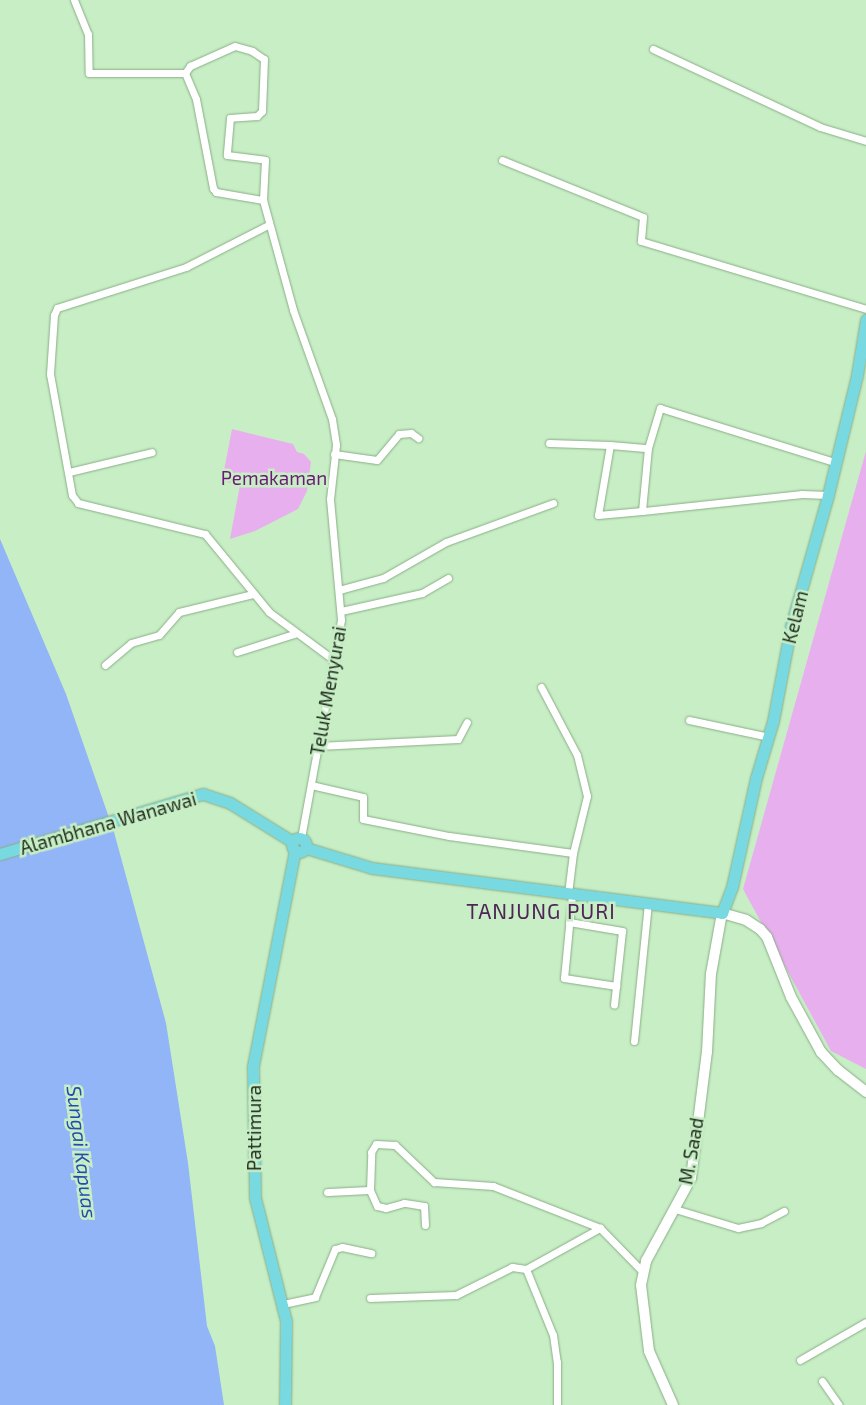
<!DOCTYPE html>
<html>
<head>
<meta charset="utf-8">
<style>
	body { margin:0 }
	#map { position:relative; width:866px; height:1405px; overflow:hidden; background:#c8eec5; font-family:"Exo 2",sans-serif }
	div>[style] { position:absolute }
	[style*='--x'] { left:calc(var(--x)*1px); top:calc(var(--y)*1px); width:calc(var(--w)*1px); rotate:calc(var(--a)*1deg) }
	.green>* { inset:0; background:#e7afed }
	.water>* { inset:0; background:#92b5f8 }
	.roads { filter:drop-shadow(0 0 1px #8aae87) drop-shadow(0 0 1px #8aae87) }
	.street>* { height:7px; margin:-3.5px; padding:0 3.5px; transform-origin:3.5px; border-radius:3.5px; background:#fff }
	.secondary>* { height:10px; margin:-5px; padding:0 5px; transform-origin:5px; border-radius:5px; background:#fff }
	.primary>* { height:11px; margin:-5.5px; padding:0 5.5px; transform-origin:5.5px; border-radius:5.5px; background:#79d9e0 }
	.primary>.ring { margin:-5.5px; padding:0; box-sizing:content-box; background:none; border:11px solid #79d9e0; border-radius:50% }
	span { translate:-50% -50%; white-space:nowrap; text-align:center; line-height:1.15; -webkit-text-stroke:5px #c8eec5; paint-order:stroke }
	.park-label { font-size:19px; color:#6c1a76 }
	.street-label { font-size:19px; color:#1f2d1e }
	.water-label { font-size:20px; color:#224dac; font-style:italic }
	.quarter-label { font-size:21px; color:#512457; letter-spacing:1px }
</style>
</head>
<body>
<div id="map">
	<div class="green">
		<div style="clip-path:polygon(232px 429px,293px 444px,297px 452px,304px 454px,311px 462px,307px 491px,298px 509px,255px 531px,230px 539px,240px 485px,222px 481px)"></div>
		<div style="clip-path:polygon(866px 451px,866px 1069px,831px 1051px,743px 889px)"></div>
	</div>
	<div class="water">
		<div style="clip-path:polygon(0 539px,66px 694px,114px 832px,166px 1023px,188px 1163px,207px 1326px,215px 1346px,224px 1405px,0 1405px)"></div>
	</div>
	<div class="roads">
		<div class="street">
			<div style="--x:74;--y:0;--w:37;--a:68"></div>
			<div style="--x:88;--y:34;--w:39;--a:89"></div>
			<div style="--x:89;--y:73;--w:96;--a:0"></div>
			<div style="--x:185;--y:73;--w:28;--a:67"></div>
			<div style="--x:196;--y:99;--w:91;--a:79.2"></div>
			<div style="--x:213;--y:188;--w:5;--a:53"></div>
			<div style="--x:216;--y:192;--w:48;--a:9.7"></div>
			<div style="--x:263;--y:200;--w:114;--a:74.7"></div>
			<div style="--x:293;--y:310;--w:116;--a:70.3"></div>
			<div style="--x:332;--y:419;--w:26;--a:81"></div>
			<div style="--x:336;--y:445;--w:54;--a:96.3"></div>
			<div style="--x:330;--y:499;--w:121;--a:84.8"></div>
			<div style="--x:341;--y:620;--w:222;--a:100.4"></div>
			<div style="--x:653;--y:49;--w:184;--a:25"></div>
			<div style="--x:820;--y:127;--w:48;--a:16.9"></div>
			<div style="--x:185;--y:73;--w:9;--a:-54"></div>
			<div style="--x:190;--y:66;--w:49;--a:-24"></div>
			<div style="--x:235;--y:46;--w:18;--a:16"></div>
			<div style="--x:252;--y:51;--w:14;--a:34"></div>
			<div style="--x:264;--y:59;--w:52;--a:92.2"></div>
			<div style="--x:262;--y:111;--w:7;--a:135"></div>
			<div style="--x:257;--y:116;--w:27;--a:176"></div>
			<div style="--x:230;--y:118;--w:37;--a:95"></div>
			<div style="--x:227;--y:155;--w:38;--a:7"></div>
			<div style="--x:265;--y:160;--w:40;--a:92.9"></div>
			<div style="--x:502;--y:160;--w:152;--a:22"></div>
			<div style="--x:643;--y:217;--w:24;--a:95"></div>
			<div style="--x:641;--y:241;--w:235;--a:16.8"></div>
			<div style="--x:268;--y:225;--w:92;--a:152.9"></div>
			<div style="--x:186;--y:267;--w:135;--a:162.4"></div>
			<div style="--x:57;--y:308;--w:8;--a:113"></div>
			<div style="--x:54;--y:315;--w:59;--a:93.9"></div>
			<div style="--x:50;--y:374;--w:123;--a:79.7"></div>
			<div style="--x:72;--y:495;--w:10;--a:53"></div>
			<div style="--x:78;--y:503;--w:131;--a:13.7"></div>
			<div style="--x:205;--y:534;--w:101;--a:50.6"></div>
			<div style="--x:269;--y:612;--w:82;--a:36.6"></div>
			<div style="--x:549;--y:443;--w:61;--a:1.9"></div>
			<div style="--x:610;--y:445;--w:71;--a:99.7"></div>
			<div style="--x:598;--y:515;--w:44;--a:-5.2"></div>
			<div style="--x:610;--y:445;--w:38;--a:5"></div>
			<div style="--x:334;--y:454;--w:43;--a:7.9"></div>
			<div style="--x:377;--y:460;--w:34;--a:-50"></div>
			<div style="--x:399;--y:434;--w:12;--a:-5"></div>
			<div style="--x:411;--y:433;--w:9;--a:36"></div>
			<div style="--x:69;--y:472;--w:85;--a:-13.5"></div>
			<div style="--x:828;--y:495;--w:26;--a:-178"></div>
			<div style="--x:802;--y:494;--w:161;--a:173.9"></div>
			<div style="--x:642;--y:511;--w:63;--a:-84.6"></div>
			<div style="--x:648;--y:448;--w:42;--a:-73.3"></div>
			<div style="--x:660;--y:408;--w:182;--a:17.2"></div>
			<div style="--x:339;--y:590;--w:46;--a:-15.3"></div>
			<div style="--x:383;--y:578;--w:73;--a:-29.7"></div>
			<div style="--x:446;--y:542;--w:114;--a:-20"></div>
			<div style="--x:341;--y:611;--w:83;--a:-12.5"></div>
			<div style="--x:422;--y:593;--w:30;--a:-30"></div>
			<div style="--x:237;--y:652;--w:60;--a:-17.5"></div>
			<div style="--x:105;--y:665;--w:34;--a:-40"></div>
			<div style="--x:131;--y:643;--w:29;--a:-16"></div>
			<div style="--x:159;--y:635;--w:30;--a:-49"></div>
			<div style="--x:179;--y:612;--w:76;--a:-13.7"></div>
			<div style="--x:541;--y:687;--w:77;--a:62.1"></div>
			<div style="--x:577;--y:755;--w:42;--a:76.3"></div>
			<div style="--x:587;--y:796;--w:59;--a:103.8"></div>
			<div style="--x:573;--y:853;--w:41;--a:97"></div>
			<div style="--x:689;--y:720;--w:82;--a:12"></div>
			<div style="--x:318;--y:746;--w:140;--a:-2.9"></div>
			<div style="--x:458;--y:739;--w:19;--a:-62"></div>
			<div style="--x:311;--y:785;--w:53;--a:13"></div>
			<div style="--x:363;--y:797;--w:22;--a:90"></div>
			<div style="--x:363;--y:819;--w:88;--a:11.2"></div>
			<div style="--x:449;--y:836;--w:125;--a:7.8"></div>
			<div style="--x:572;--y:895;--w:83;--a:95.5"></div>
			<div style="--x:564;--y:978;--w:53;--a:8.7"></div>
			<div style="--x:569;--y:922;--w:54;--a:9.6"></div>
			<div style="--x:622;--y:931;--w:74;--a:96.2"></div>
			<div style="--x:634;--y:1041;--w:138;--a:-84.2"></div>
			<div style="--x:327;--y:1192;--w:43;--a:-2.7"></div>
			<div style="--x:675;--y:1209;--w:66;--a:16.8"></div>
			<div style="--x:738;--y:1228;--w:24;--a:-12"></div>
			<div style="--x:761;--y:1223;--w:26;--a:-28"></div>
			<div style="--x:425;--y:1225;--w:19;--a:-93"></div>
			<div style="--x:424;--y:1206;--w:20;--a:-171"></div>
			<div style="--x:404;--y:1203;--w:19;--a:164"></div>
			<div style="--x:386;--y:1208;--w:9;--a:-167"></div>
			<div style="--x:377;--y:1206;--w:17;--a:-114"></div>
			<div style="--x:370;--y:1190;--w:38;--a:-88"></div>
			<div style="--x:371;--y:1152;--w:9;--a:-58"></div>
			<div style="--x:376;--y:1144;--w:19;--a:3"></div>
			<div style="--x:395;--y:1145;--w:54;--a:43.5"></div>
			<div style="--x:434;--y:1182;--w:59;--a:3.9"></div>
			<div style="--x:493;--y:1186;--w:115;--a:21.4"></div>
			<div style="--x:600;--y:1228;--w:62;--a:45.7"></div>
			<div style="--x:526;--y:1269;--w:71;--a:67.8"></div>
			<div style="--x:553;--y:1335;--w:27;--a:82"></div>
			<div style="--x:557;--y:1362;--w:43;--a:90"></div>
			<div style="--x:370;--y:1298;--w:86;--a:-2"></div>
			<div style="--x:456;--y:1295;--w:63;--a:-26.6"></div>
			<div style="--x:512;--y:1267;--w:14;--a:8"></div>
			<div style="--x:526;--y:1269;--w:85;--a:-29"></div>
			<div style="--x:283;--y:1304;--w:33;--a:-12"></div>
			<div style="--x:315;--y:1297;--w:52;--a:-67.4"></div>
			<div style="--x:335;--y:1249;--w:7;--a:-16"></div>
			<div style="--x:342;--y:1247;--w:30;--a:12"></div>
			<div style="--x:800;--y:1360;--w:76;--a:-29.9"></div>
			<div style="--x:822;--y:1381;--w:29;--a:55"></div>
		</div>
		<div class="secondary">
			<div style="--x:673;--y:1405;--w:59;--a:-114"></div>
			<div style="--x:649;--y:1351;--w:66;--a:-96.9"></div>
			<div style="--x:641;--y:1285;--w:25;--a:-78"></div>
			<div style="--x:646;--y:1261;--w:94;--a:-61.5"></div>
			<div style="--x:691;--y:1178;--w:127;--a:-82.8"></div>
			<div style="--x:707;--y:1052;--w:78;--a:-87.1"></div>
			<div style="--x:711;--y:974;--w:62;--a:-79.8"></div>
			<div style="--x:722;--y:913;--w:25;--a:16"></div>
			<div style="--x:746;--y:920;--w:17;--a:33"></div>
			<div style="--x:760;--y:929;--w:11;--a:49"></div>
			<div style="--x:767;--y:937;--w:65;--a:68.2"></div>
			<div style="--x:791;--y:997;--w:63;--a:61.4"></div>
			<div style="--x:821;--y:1052;--w:25;--a:47"></div>
			<div style="--x:838;--y:1070;--w:36;--a:38"></div>
		</div>
		<div class="primary">
			<div class="ring" style="left:292px;top:838px;width:3px;height:3px"></div>
			<div style="--x:306;--y:848;--w:69;--a:16.9"></div>
			<div style="--x:372;--y:868;--w:353;--a:7.3"></div>
			<div style="--x:722;--y:913;--w:28;--a:-69"></div>
			<div style="--x:732;--y:887;--w:112;--a:-77.6"></div>
			<div style="--x:756;--y:778;--w:59;--a:-73.4"></div>
			<div style="--x:773;--y:721;--w:97;--a:-79.3"></div>
			<div style="--x:791;--y:626;--w:136;--a:-74.2"></div>
			<div style="--x:828;--y:495;--w:123;--a:-76.4"></div>
			<div style="--x:857;--y:375;--w:56;--a:-80.7"></div>
			<div style="--x:0;--y:854;--w:212;--a:-16.5"></div>
			<div style="--x:203;--y:794;--w:28;--a:18"></div>
			<div style="--x:230;--y:803;--w:74;--a:31.8"></div>
			<div style="--x:285;--y:1405;--w:84;--a:-89.3"></div>
			<div style="--x:286;--y:1321;--w:127;--a:-104.1"></div>
			<div style="--x:255;--y:1198;--w:132;--a:-90.9"></div>
			<div style="--x:253;--y:1066;--w:220;--a:-79"></div>
		</div>
	</div>
	<div class="park-label">
		<span style="left:274px;top:478px">Pemakaman</span>
	</div>
	<div class="street-label">
		<span style="left:795px;top:617px;rotate:-76deg">Kelam</span>
		<span style="left:328px;top:691px;rotate:-80deg">Teluk Menyurai</span>
		<span style="left:108px;top:823px;rotate:-16deg">Alambhana Wanawai</span>
		<span style="left:254px;top:1128px;rotate:-90deg">Pattimura</span>
		<span style="left:691px;top:1151px;rotate:-80deg">M. Saad</span>
	</div>
	<div class="water-label">
		<span style="left:82px;top:1152px;rotate:83deg">Sungai Kapuas</span>
	</div>
	<div class="quarter-label">
		<span style="left:541px;top:911px">TANJUNG PURI</span>
	</div>
</div>
</body>
</html>
